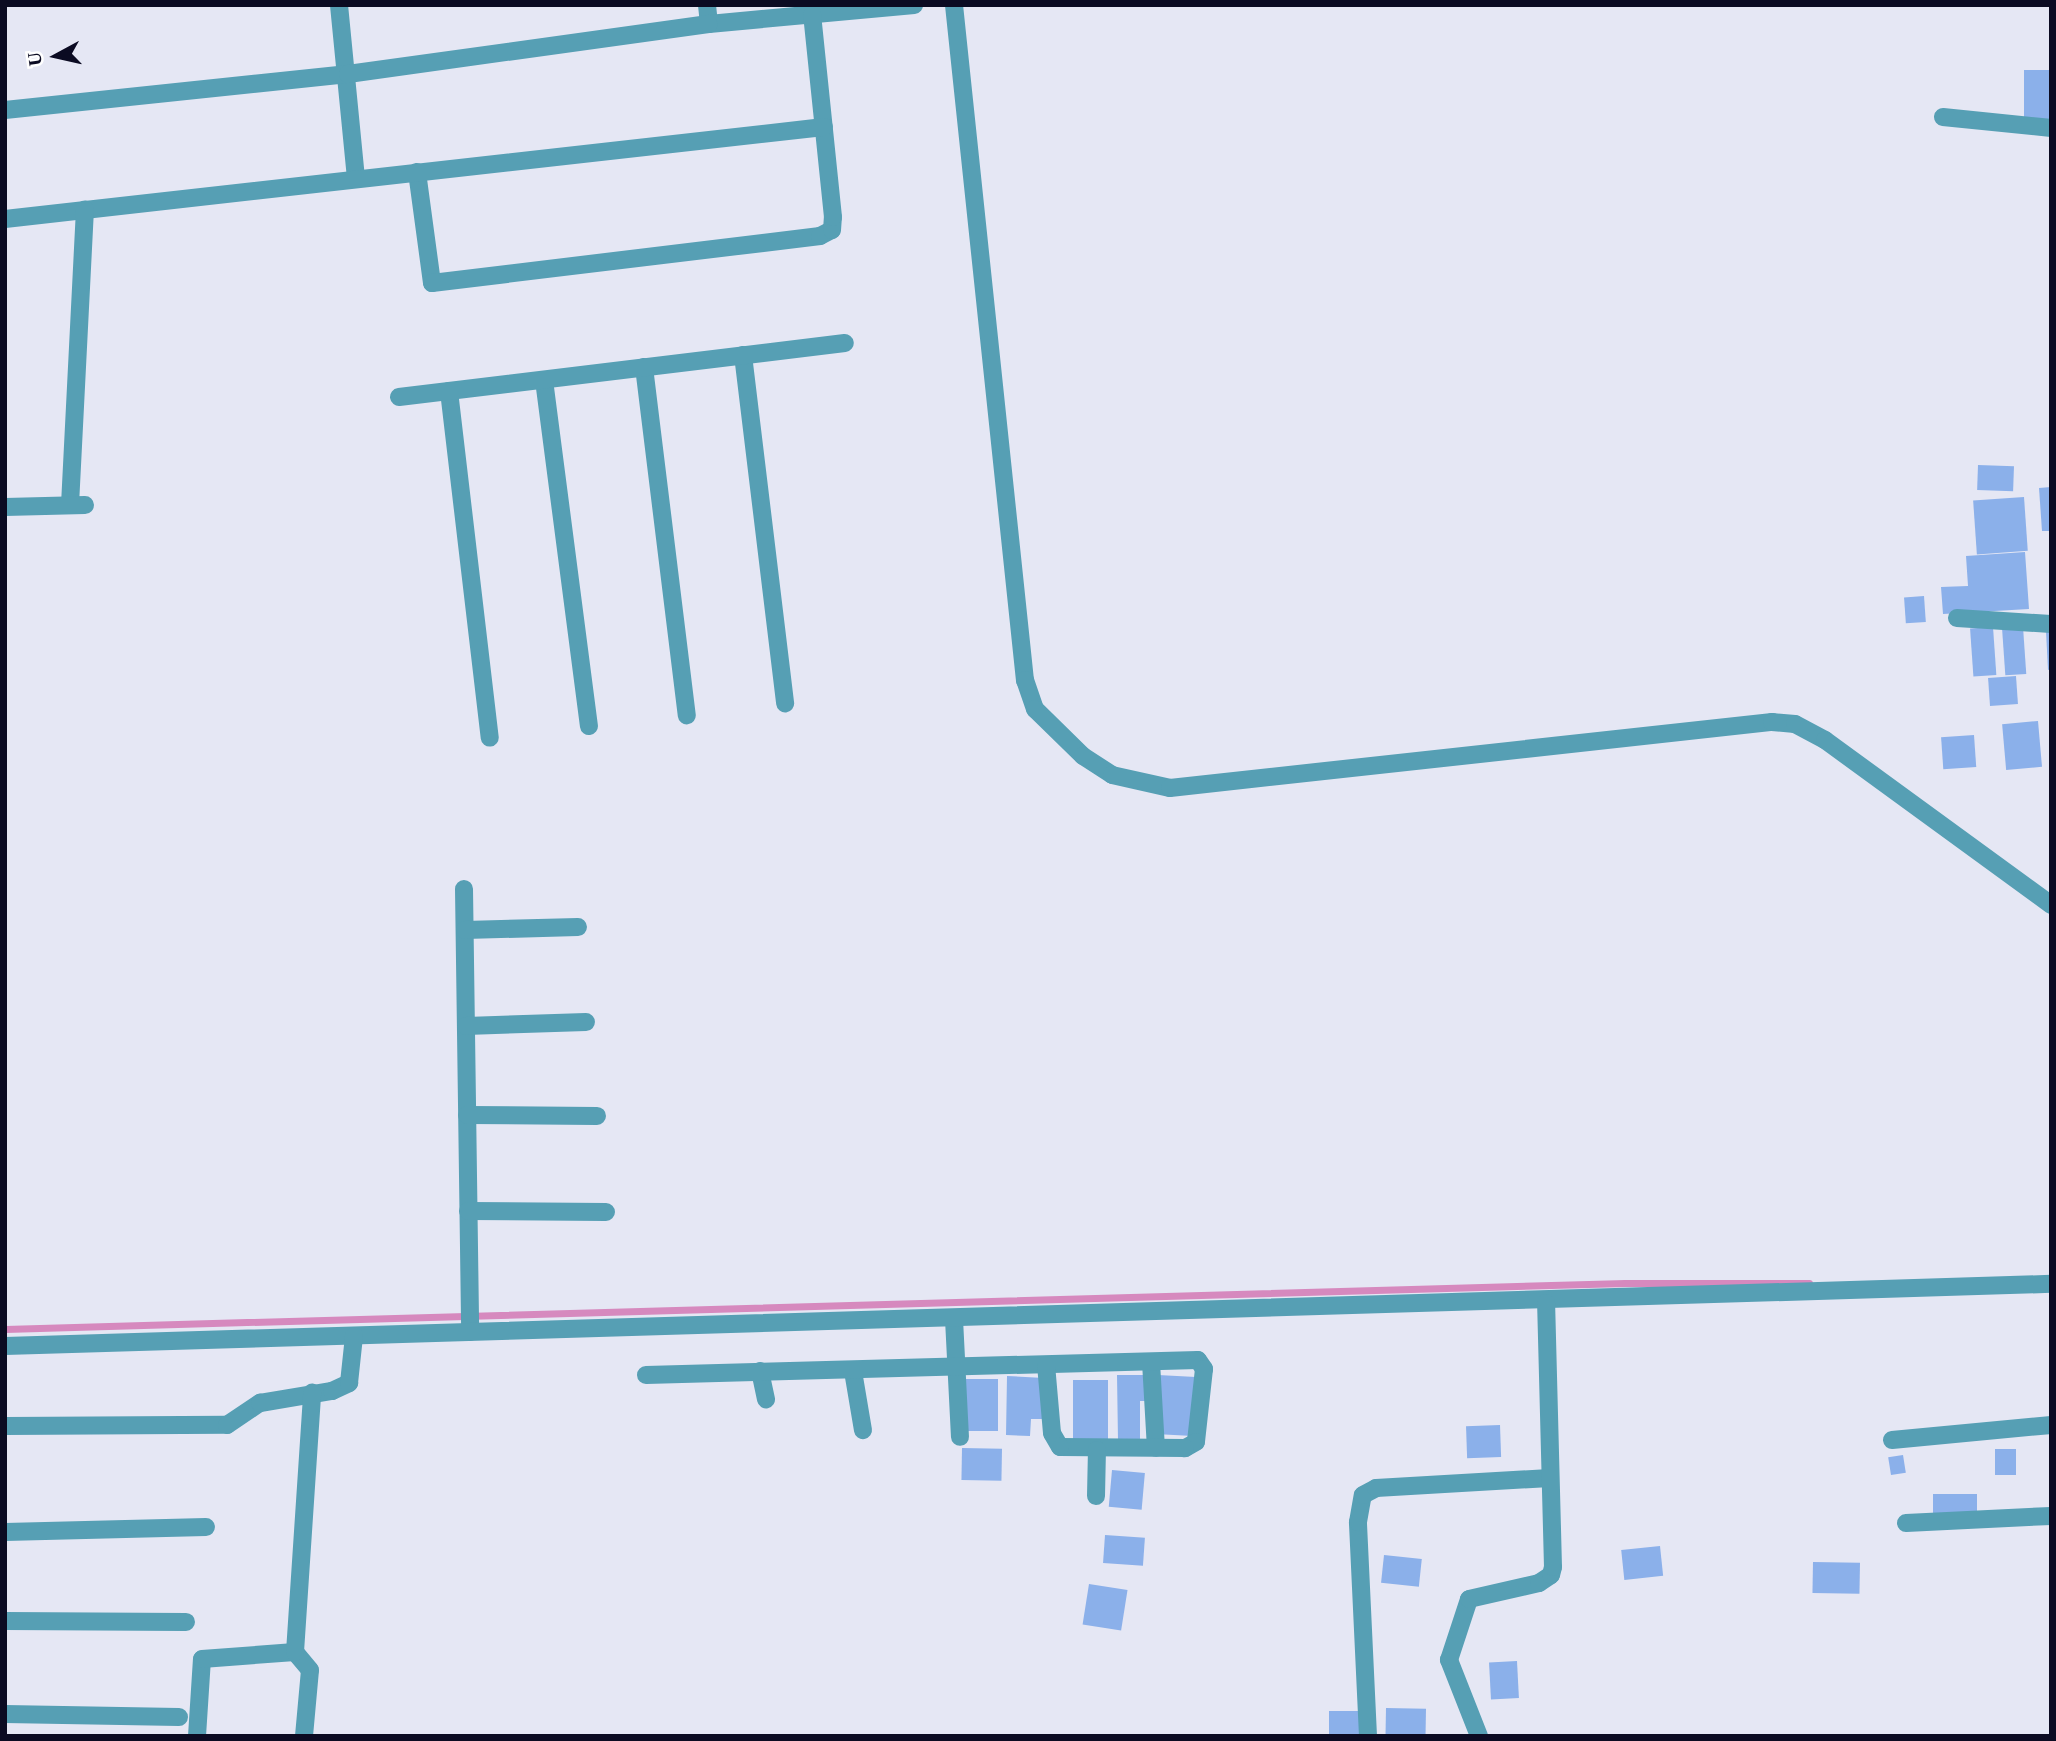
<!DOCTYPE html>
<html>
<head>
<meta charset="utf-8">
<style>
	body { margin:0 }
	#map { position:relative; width:2056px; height:1741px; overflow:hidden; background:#e5e7f4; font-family:Georgia,serif }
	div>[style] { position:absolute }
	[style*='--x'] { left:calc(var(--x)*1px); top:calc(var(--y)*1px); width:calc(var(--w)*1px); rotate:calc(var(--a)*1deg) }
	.stream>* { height:7px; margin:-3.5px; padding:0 3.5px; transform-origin:3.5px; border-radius:3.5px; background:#d689be }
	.building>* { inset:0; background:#8bb0ea; transform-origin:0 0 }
	.street>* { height:18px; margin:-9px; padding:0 9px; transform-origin:9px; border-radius:9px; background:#569fb4 }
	span { translate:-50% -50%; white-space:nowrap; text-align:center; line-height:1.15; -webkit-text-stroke:7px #fff; paint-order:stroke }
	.frame { position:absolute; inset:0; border:7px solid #0b0b22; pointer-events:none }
	.north { position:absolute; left:21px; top:21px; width:70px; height:70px; -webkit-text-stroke:5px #fff; paint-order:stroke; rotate:262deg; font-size:19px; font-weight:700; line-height:28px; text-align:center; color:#0b0b22 }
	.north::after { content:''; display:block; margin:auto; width:24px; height:32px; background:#0b0b22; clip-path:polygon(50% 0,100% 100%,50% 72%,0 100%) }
</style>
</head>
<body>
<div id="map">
	<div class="stream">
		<div style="--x:5;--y:1329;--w:1621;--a:-1.63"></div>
		<div style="--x:1625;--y:1283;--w:184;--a:0"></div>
	</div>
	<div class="building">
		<div style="left:2051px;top:70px;width:54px;height:27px;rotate:90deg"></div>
		<div style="left:1978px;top:465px;width:36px;height:25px;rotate:2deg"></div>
		<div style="clip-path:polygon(2051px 487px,2051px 531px,2042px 531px,2039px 488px)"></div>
		<div style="left:2024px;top:497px;width:54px;height:51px;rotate:86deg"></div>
		<div style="clip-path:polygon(2025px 552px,2029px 609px,1943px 614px,1941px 587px,1968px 586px,1966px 556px)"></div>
		<div style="left:1924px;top:596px;width:26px;height:20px;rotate:86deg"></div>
		<div style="left:1993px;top:627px;width:48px;height:23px;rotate:86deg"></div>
		<div style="left:2023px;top:627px;width:47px;height:21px;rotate:86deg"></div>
		<div style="clip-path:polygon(2051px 630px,2051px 669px,2048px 670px,2046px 631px)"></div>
		<div style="left:2016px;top:676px;width:28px;height:28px;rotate:86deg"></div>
		<div style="left:2038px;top:721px;width:46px;height:36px;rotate:85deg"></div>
		<div style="left:1974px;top:735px;width:32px;height:33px;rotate:86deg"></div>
		<div style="clip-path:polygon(1117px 1375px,1148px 1375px,1149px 1401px,1140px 1401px,1140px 1441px,1118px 1441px)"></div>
		<div style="left:1158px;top:1375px;width:38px;height:59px;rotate:3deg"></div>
		<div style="clip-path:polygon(1007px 1376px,1044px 1378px,1043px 1419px,1031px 1419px,1030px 1436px,1006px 1435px)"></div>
		<div style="left:962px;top:1379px;width:36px;height:52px"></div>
		<div style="left:1073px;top:1380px;width:35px;height:63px"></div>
		<div style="left:1500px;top:1425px;width:32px;height:34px;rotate:88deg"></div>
		<div style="left:962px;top:1448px;width:40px;height:32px;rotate:1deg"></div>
		<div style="left:2016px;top:1449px;width:26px;height:21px;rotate:90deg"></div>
		<div style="left:1903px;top:1455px;width:18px;height:15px;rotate:81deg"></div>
		<div style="left:1112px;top:1470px;width:33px;height:37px;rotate:5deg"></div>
		<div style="left:1977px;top:1494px;width:19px;height:44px;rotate:90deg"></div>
		<div style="left:1105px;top:1535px;width:40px;height:28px;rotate:4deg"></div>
		<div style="left:1660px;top:1546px;width:30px;height:39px;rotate:84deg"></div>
		<div style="left:1384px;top:1555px;width:38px;height:28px;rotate:6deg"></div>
		<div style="left:1813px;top:1562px;width:47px;height:31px;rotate:1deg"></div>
		<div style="left:1089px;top:1584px;width:39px;height:41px;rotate:9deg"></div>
		<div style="left:1517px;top:1661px;width:37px;height:28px;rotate:87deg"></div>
		<div style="left:1386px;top:1708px;width:40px;height:28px;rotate:1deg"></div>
		<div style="left:1329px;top:1711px;width:33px;height:25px"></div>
	</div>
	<div class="street">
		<div style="--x:339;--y:5;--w:174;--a:84.4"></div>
		<div style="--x:707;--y:5;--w:19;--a:84"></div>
		<div style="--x:709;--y:24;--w:206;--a:-5.3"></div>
		<div style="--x:954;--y:5;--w:679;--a:84"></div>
		<div style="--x:1025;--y:680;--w:31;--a:71"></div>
		<div style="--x:1035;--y:709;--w:67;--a:44.4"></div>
		<div style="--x:1083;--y:756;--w:35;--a:33"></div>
		<div style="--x:1112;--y:775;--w:59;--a:12.6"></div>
		<div style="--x:1170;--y:788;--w:606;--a:-6.26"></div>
		<div style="--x:1772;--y:722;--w:23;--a:5"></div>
		<div style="--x:1795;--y:724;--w:34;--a:28"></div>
		<div style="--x:1825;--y:740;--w:280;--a:36.1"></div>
		<div style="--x:5;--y:110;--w:345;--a:-6"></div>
		<div style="--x:348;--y:74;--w:364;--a:-7.9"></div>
		<div style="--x:1943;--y:117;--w:109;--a:5.8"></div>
		<div style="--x:417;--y:172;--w:112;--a:82.3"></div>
		<div style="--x:432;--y:283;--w:391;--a:-6.9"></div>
		<div style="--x:820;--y:236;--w:13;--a:-27"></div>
		<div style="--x:832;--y:230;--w:13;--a:-86"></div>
		<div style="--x:833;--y:217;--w:203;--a:-95.9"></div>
		<div style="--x:5;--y:219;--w:824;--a:-6.41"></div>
		<div style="--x:743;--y:355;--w:351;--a:83.1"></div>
		<div style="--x:644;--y:367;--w:351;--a:83"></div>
		<div style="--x:544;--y:380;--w:349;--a:82.6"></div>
		<div style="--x:449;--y:391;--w:349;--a:83.3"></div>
		<div style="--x:399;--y:397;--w:449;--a:-6.9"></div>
		<div style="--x:70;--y:505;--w:296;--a:-87.1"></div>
		<div style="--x:5;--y:507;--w:80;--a:-1.4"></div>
		<div style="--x:1957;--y:618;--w:94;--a:3.7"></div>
		<div style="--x:464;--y:889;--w:443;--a:89.2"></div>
		<div style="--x:465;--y:930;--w:113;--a:-1.5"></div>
		<div style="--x:466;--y:1026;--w:120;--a:-1.9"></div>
		<div style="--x:467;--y:1115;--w:130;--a:0.4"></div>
		<div style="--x:468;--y:1211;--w:138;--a:0.4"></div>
		<div style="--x:954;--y:1319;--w:118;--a:87.1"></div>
		<div style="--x:5;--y:1346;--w:2047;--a:-1.74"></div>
		<div style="--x:1151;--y:1362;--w:86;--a:86.7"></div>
		<div style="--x:760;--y:1371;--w:29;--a:78"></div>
		<div style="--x:853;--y:1371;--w:60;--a:80.4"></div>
		<div style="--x:646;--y:1375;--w:552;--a:-1.56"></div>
		<div style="--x:1198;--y:1360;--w:11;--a:56"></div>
		<div style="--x:1204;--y:1369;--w:73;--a:96.3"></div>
		<div style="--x:1196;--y:1442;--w:13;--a:151"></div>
		<div style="--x:1185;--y:1448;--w:125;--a:-179.5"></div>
		<div style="--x:1060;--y:1447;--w:16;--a:-120"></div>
		<div style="--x:1052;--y:1433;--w:68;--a:-95"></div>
		<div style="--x:5;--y:1426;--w:222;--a:-0.3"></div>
		<div style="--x:227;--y:1425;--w:40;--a:-34"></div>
		<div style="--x:260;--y:1403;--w:73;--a:-9.5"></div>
		<div style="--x:332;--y:1391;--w:19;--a:-25"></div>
		<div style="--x:349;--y:1383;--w:47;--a:-83.9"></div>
		<div style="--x:1892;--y:1440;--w:160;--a:-5.4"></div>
		<div style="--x:1096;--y:1496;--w:46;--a:-88.8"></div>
		<div style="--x:1906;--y:1523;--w:145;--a:-2.8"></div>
		<div style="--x:5;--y:1532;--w:201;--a:-1.4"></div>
		<div style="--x:5;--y:1621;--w:181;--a:0.3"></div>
		<div style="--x:5;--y:1714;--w:174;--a:1"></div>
		<div style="--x:197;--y:1736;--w:77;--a:-86.3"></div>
		<div style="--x:202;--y:1659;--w:93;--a:-4.3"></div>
		<div style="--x:304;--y:1736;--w:66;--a:-84.8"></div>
		<div style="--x:310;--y:1670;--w:23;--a:-130"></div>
		<div style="--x:295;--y:1652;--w:260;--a:-86.2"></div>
		<div style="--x:1368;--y:1736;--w:214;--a:-92.7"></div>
		<div style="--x:1358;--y:1522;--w:27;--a:-80"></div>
		<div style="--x:1363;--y:1495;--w:15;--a:-28"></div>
		<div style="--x:1376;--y:1488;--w:174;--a:-3.3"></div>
		<div style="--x:1479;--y:1736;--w:82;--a:-111.5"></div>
		<div style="--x:1449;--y:1660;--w:64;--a:-71.8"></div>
		<div style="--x:1469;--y:1599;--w:72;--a:-12.9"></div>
		<div style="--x:1539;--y:1583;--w:14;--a:-34"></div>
		<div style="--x:1551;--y:1575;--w:8;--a:-76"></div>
		<div style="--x:1553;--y:1567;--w:264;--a:-91.5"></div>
	</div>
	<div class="frame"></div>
	<div class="north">U</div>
</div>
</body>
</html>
